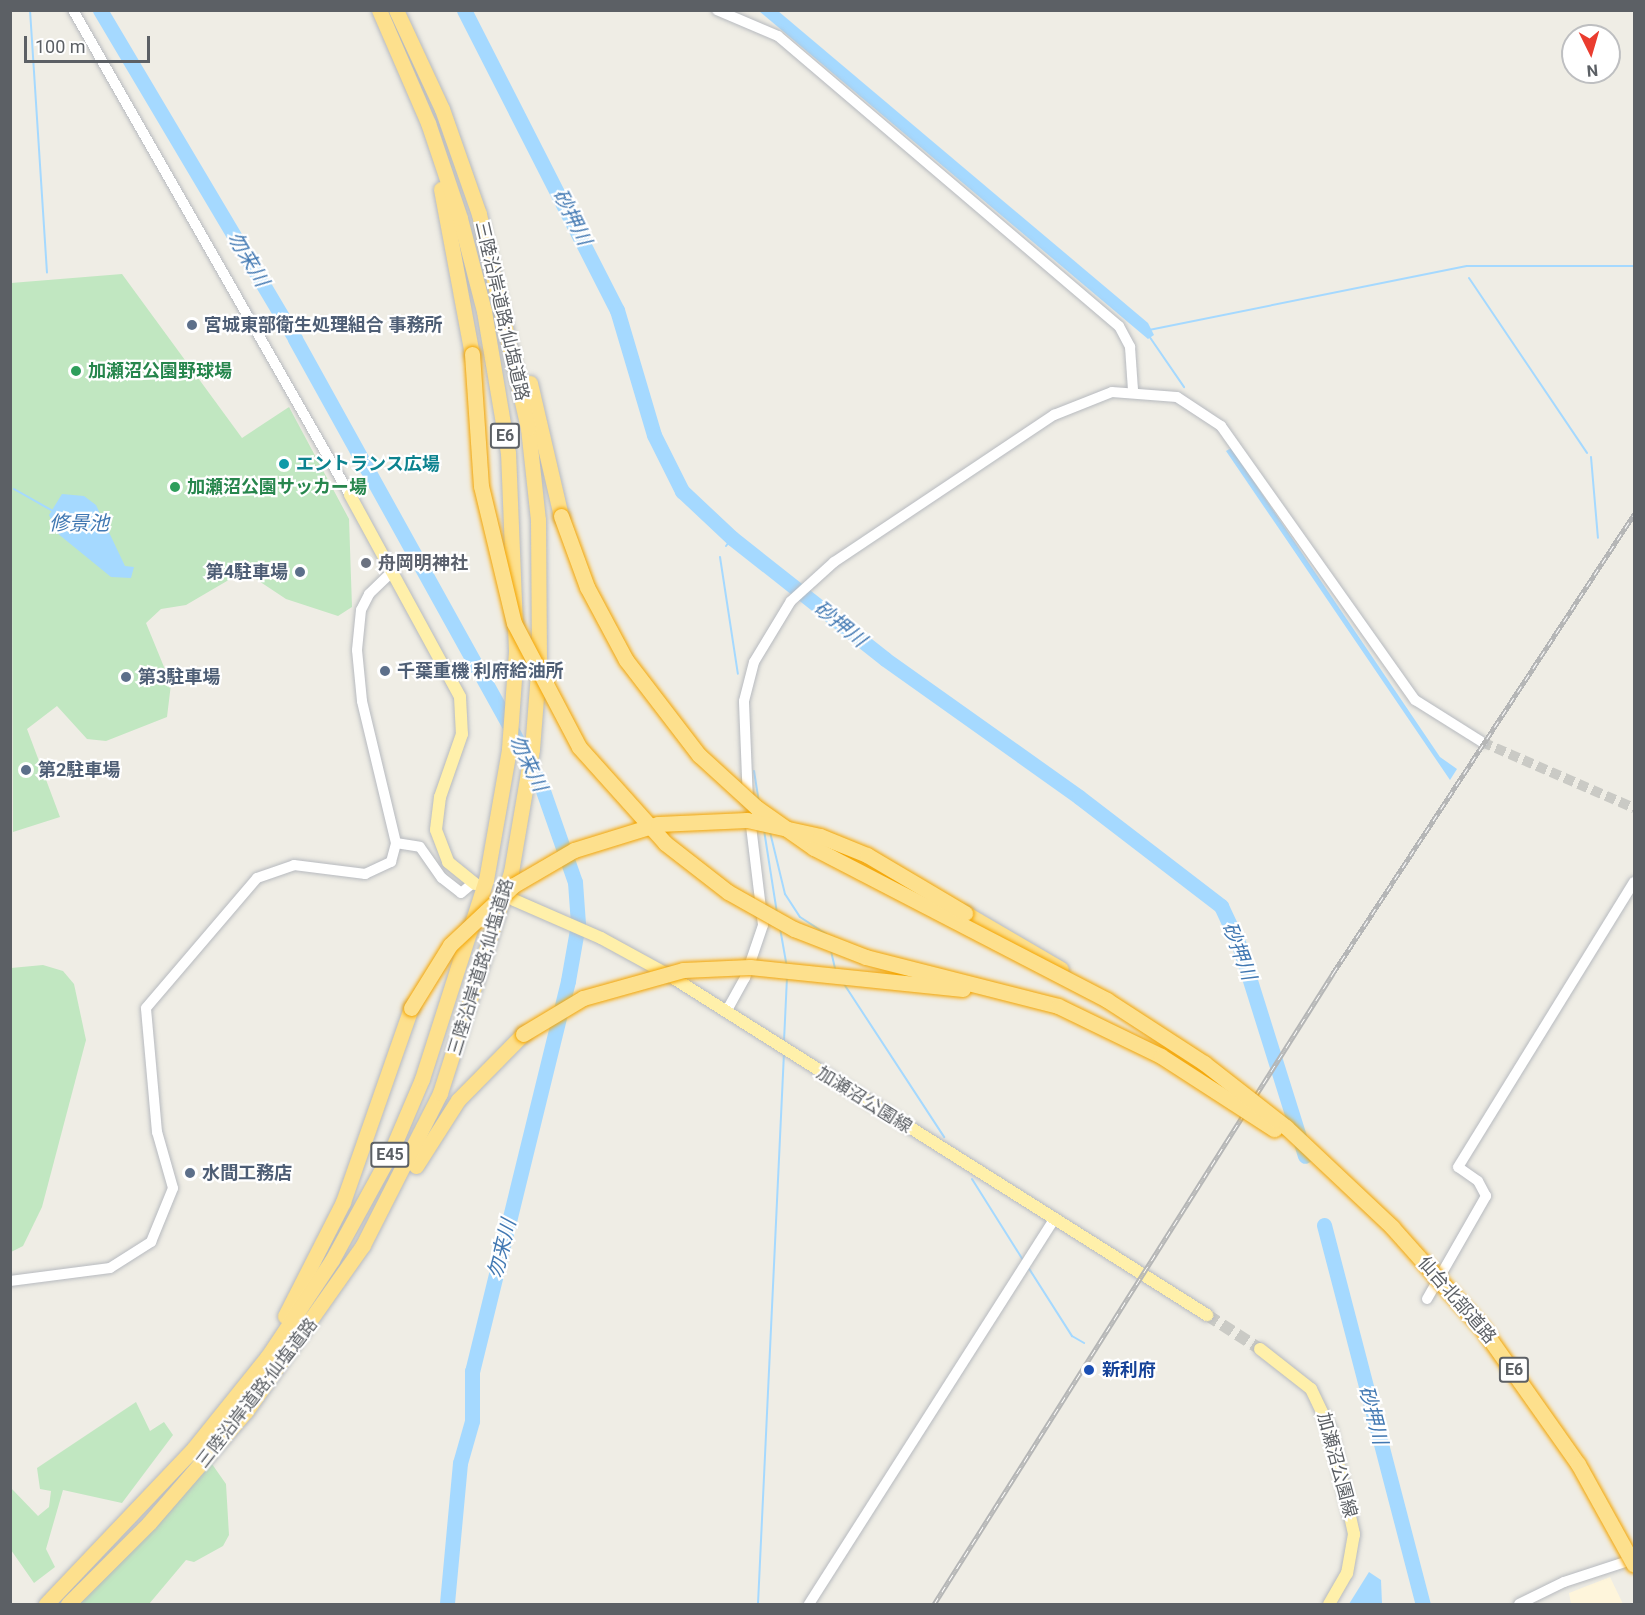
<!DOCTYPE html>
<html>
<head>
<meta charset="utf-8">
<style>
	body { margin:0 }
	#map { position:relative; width:1645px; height:1615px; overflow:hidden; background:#efede5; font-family:Roboto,"Noto Sans JP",sans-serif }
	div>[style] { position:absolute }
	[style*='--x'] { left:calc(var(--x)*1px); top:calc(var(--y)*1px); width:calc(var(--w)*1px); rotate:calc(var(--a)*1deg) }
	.commercial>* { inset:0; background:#fef5db }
	.green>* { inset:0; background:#c1e7c1 }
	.water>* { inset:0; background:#a5d9ff }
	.stream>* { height:2px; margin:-1px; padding:0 1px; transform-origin:1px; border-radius:1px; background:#a5d9ff }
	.river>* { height:15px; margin:-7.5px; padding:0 7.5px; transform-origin:7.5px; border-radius:7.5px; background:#a5d9ff }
	.minor-tunnel>* { height:10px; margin-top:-5px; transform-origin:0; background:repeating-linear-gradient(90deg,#cacac5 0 10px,transparent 0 15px) }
	.major-tunnel>* { height:12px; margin-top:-6px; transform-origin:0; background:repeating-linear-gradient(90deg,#cacac5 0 12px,transparent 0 18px) }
	.roads { filter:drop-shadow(0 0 2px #b7babf) drop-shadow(0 0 2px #b7babf) }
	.minor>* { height:10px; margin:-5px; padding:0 5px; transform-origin:5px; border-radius:5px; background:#fff }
	.major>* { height:12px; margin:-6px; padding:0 6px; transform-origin:6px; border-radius:6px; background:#fff0aa }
	.highway>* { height:15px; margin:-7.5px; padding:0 7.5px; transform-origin:7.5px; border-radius:7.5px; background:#fde08d }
	.rail>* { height:4.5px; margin-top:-2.25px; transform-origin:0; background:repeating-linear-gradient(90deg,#fff 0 7px,#b5b6b6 0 14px); box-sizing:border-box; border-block:2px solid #b5b6b6 }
	.bridges { filter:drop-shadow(0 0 2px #f4a500) drop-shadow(0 0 2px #f4a500) }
	.highway-bridge>* { height:15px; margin:-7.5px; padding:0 7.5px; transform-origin:7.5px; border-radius:7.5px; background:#fde08d }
	.dots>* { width:16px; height:16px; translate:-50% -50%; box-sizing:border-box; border:3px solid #fff; border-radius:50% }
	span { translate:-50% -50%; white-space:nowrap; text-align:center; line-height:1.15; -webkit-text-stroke:4.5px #fff; paint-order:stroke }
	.shield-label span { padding:2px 4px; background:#fff; border:2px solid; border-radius:4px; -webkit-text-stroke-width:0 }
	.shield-label { font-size:16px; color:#5c6065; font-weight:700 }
	.street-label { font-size:18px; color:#5c6065 }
	.service-label { font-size:18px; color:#4e5e75; font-weight:700 }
	.left { translate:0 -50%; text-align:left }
	.right { translate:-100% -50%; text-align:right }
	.leisure-label { font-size:18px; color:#27864d; font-weight:700 }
	.culture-label { font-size:18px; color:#0d838f; font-weight:700 }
	.worship-label { font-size:18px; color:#5b616d; font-weight:700 }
	.transit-label { font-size:18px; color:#164399; font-weight:700 }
	.water-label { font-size:20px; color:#4178b2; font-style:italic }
	.frame { position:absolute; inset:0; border:12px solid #5c6065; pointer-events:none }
	.north { position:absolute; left:1561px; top:24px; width:60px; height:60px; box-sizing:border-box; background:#fff; border:2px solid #bebfc1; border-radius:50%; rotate:175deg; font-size:16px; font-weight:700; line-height:24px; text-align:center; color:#5c6065 }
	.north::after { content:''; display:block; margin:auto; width:21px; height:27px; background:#ea3c2f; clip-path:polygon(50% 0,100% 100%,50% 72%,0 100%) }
	.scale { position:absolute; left:24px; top:36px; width:126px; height:27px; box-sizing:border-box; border:3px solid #5c6065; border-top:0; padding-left:8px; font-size:18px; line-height:21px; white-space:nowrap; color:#5c6065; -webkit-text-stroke:4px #fff; paint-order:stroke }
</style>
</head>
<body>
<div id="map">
	<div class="commercial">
		<div style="clip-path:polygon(1610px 1577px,1623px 1604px,1571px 1604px,1569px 1593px)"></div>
	</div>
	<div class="green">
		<div style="clip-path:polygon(122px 274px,242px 438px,289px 407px,349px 519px,352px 607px,338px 616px,286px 599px,244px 571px,186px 605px,161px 609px,146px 623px,171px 684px,167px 717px,106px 741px,87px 739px,57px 706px,27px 729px,60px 817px,13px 832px,11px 283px)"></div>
		<div style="clip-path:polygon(43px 965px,63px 971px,74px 984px,86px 1040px,42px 1207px,23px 1246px,11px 1252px,11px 968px)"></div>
		<div style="clip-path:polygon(136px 1402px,150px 1431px,164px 1422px,173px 1435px,122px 1503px,63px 1490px,46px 1549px,55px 1567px,34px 1583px,11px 1550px,11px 1488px,38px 1516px,49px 1507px,51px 1491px,40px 1489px,37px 1468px)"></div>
		<div style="clip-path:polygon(212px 1464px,226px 1484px,229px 1535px,223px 1546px,194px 1562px,186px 1560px,149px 1604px,79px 1604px)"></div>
	</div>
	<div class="water">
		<div style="clip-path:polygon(759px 11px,778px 11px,1148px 323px,1154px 335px,1148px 339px)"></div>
		<div style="clip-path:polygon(1231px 448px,1440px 757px,1457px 769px,1450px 780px,1226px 451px)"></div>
		<div style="clip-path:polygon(62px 494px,84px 496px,96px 505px,125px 566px,134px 567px,131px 578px,111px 577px,57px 533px,49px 515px)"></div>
		<div style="clip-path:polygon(1369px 1572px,1381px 1580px,1382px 1604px,1349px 1604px)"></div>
	</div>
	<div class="stream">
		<div style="--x:30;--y:10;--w:263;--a:86.3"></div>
		<div style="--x:1469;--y:278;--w:211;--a:56"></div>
		<div style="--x:1149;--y:330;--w:324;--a:-11.4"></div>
		<div style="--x:1467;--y:266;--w:167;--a:0"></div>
		<div style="--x:1149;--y:336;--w:62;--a:55.5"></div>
		<div style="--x:1591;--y:457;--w:81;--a:85.1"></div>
		<div style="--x:14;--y:489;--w:43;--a:29.6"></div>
		<div style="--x:726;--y:546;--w:10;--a:-53"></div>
		<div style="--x:720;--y:557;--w:118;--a:81.3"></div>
		<div style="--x:754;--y:771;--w:30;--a:81"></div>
		<div style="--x:764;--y:830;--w:84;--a:81.1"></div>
		<div style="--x:770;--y:832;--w:64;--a:76.4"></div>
		<div style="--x:785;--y:894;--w:27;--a:57"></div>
		<div style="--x:800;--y:917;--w:31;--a:33"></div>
		<div style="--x:780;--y:928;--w:39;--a:80"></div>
		<div style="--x:831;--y:951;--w:18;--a:77"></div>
		<div style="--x:844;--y:984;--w:183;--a:56.8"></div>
		<div style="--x:784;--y:1041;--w:63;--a:-87.3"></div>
		<div style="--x:972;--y:1179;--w:96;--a:57.8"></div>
		<div style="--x:1028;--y:1267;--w:82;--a:57.5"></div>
		<div style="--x:1072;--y:1336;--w:14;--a:30"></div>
		<div style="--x:758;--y:1604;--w:552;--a:-87.3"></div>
	</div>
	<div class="river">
		<div style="--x:100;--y:10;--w:382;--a:59.3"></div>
		<div style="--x:295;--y:339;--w:446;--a:61"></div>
		<div style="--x:511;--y:729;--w:64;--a:61.8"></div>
		<div style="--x:541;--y:785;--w:103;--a:70.7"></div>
		<div style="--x:575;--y:882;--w:42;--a:85.9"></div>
		<div style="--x:578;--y:924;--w:58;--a:100"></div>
		<div style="--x:568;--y:981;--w:402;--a:103.8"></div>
		<div style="--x:472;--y:1371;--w:50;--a:90"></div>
		<div style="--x:472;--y:1421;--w:44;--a:105.9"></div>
		<div style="--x:460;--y:1463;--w:142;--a:95.3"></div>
		<div style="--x:464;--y:10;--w:337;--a:63"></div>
		<div style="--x:617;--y:310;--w:130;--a:73.5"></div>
		<div style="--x:654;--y:435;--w:63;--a:63.4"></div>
		<div style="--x:682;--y:491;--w:69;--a:43.2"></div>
		<div style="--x:732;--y:538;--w:195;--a:38.3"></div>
		<div style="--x:885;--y:659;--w:238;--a:35.4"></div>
		<div style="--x:1079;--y:797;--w:179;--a:37.5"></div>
		<div style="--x:1221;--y:906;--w:40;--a:65"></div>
		<div style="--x:1238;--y:942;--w:224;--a:72.6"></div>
		<div style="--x:1324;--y:1225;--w:392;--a:75.4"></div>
	</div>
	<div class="minor-tunnel">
		<div style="--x:1482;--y:742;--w:166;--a:23.5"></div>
	</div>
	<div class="major-tunnel">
		<div style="--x:1207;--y:1315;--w:63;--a:32.7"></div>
	</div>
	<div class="roads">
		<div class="minor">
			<div style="--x:73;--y:10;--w:559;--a:60.27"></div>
			<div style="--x:717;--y:10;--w:66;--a:23.1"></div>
			<div style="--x:778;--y:36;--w:448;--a:40.4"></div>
			<div style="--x:1119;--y:326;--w:24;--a:62"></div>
			<div style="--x:1130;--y:347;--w:43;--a:86"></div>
			<div style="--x:748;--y:802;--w:101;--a:-92.3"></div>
			<div style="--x:744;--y:701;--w:40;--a:-75.6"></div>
			<div style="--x:754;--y:662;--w:71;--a:-58.8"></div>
			<div style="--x:791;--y:601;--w:58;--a:-42.2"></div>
			<div style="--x:834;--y:562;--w:265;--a:-33.8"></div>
			<div style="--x:1054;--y:415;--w:62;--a:-21.6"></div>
			<div style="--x:1112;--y:392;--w:65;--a:4.4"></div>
			<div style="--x:1177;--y:397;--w:53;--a:33.4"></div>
			<div style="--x:1221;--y:426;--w:336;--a:54.7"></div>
			<div style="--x:1415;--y:700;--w:79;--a:32.1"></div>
			<div style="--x:396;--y:843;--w:24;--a:9"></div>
			<div style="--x:420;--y:847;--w:38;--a:55"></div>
			<div style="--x:442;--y:878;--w:24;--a:38"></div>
			<div style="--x:461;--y:893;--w:16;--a:-40"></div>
			<div style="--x:726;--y:1012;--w:39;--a:-61"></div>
			<div style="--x:745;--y:978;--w:56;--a:-71.2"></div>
			<div style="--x:763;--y:925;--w:109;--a:-96.9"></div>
			<div style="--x:10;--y:1281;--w:101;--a:-7.4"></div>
			<div style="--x:110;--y:1268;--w:49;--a:-32.4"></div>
			<div style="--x:151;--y:1242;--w:58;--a:-67.8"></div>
			<div style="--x:173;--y:1188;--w:58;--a:-105.9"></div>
			<div style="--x:157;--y:1132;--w:124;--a:-95.1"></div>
			<div style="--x:146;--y:1008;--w:171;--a:-49.5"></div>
			<div style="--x:257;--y:878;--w:39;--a:-19"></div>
			<div style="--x:294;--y:865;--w:72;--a:7.2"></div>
			<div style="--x:365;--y:874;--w:29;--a:-25"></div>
			<div style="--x:391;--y:862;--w:20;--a:-75"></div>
			<div style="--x:396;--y:843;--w:146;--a:-103.5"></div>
			<div style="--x:362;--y:701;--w:51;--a:-95.6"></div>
			<div style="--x:357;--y:650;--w:40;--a:-84.3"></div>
			<div style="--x:361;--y:610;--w:18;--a:-63"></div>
			<div style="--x:369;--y:594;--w:33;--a:-44"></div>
			<div style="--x:1427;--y:1299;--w:119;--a:-60.2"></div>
			<div style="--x:1486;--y:1196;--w:17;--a:-118"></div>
			<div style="--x:1478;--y:1181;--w:24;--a:-145"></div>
			<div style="--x:1458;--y:1167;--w:335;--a:-58.3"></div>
			<div style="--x:809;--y:1604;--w:456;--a:-57.5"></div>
			<div style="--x:1519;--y:1604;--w:50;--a:-26.1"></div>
			<div style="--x:1564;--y:1582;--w:74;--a:-18.2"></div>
		</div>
		<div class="major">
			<div style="--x:350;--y:495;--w:230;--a:61.4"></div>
			<div style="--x:460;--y:697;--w:37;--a:87"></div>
			<div style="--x:462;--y:734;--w:67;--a:109.2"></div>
			<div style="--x:440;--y:797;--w:33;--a:97"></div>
			<div style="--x:436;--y:830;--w:34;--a:69"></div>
			<div style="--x:448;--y:862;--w:35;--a:39"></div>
			<div style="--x:514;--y:900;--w:95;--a:23.6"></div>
			<div style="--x:601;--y:938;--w:75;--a:28.6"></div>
			<div style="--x:667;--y:974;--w:639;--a:32.27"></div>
			<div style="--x:1260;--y:1349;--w:65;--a:38.1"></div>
			<div style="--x:1311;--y:1389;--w:47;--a:64.5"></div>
			<div style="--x:1331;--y:1431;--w:106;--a:77.4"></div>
			<div style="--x:1354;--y:1534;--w:40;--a:100"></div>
			<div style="--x:1347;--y:1573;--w:36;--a:120"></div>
		</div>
		<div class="highway">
			<div style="--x:441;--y:189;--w:168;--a:79.4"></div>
			<div style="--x:530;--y:383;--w:137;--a:76.9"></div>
			<div style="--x:965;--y:913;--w:111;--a:30.3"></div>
			<div style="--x:416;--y:1166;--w:78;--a:-57.5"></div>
			<div style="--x:458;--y:1100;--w:93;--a:-45.4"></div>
			<div style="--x:285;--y:1316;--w:128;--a:-63"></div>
			<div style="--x:343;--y:1202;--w:206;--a:-70.7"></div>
			<div style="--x:46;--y:1604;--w:215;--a:-46.5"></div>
			<div style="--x:194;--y:1448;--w:118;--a:-51.2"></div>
			<div style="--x:268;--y:1356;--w:115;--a:-56.3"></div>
			<div style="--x:332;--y:1260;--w:121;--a:-61.3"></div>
			<div style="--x:390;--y:1154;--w:82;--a:-66.9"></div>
			<div style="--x:422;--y:1079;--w:209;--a:-72.2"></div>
			<div style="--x:486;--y:880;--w:133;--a:-80"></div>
			<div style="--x:509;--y:749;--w:98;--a:-85.9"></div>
			<div style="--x:516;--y:651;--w:198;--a:-92.3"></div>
			<div style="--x:508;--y:453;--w:144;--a:-99.6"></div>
			<div style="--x:484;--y:311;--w:96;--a:-104.5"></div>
			<div style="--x:460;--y:218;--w:100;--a:-108.6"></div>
			<div style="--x:428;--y:123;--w:123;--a:-113.4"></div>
			<div style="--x:68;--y:1604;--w:115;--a:-45"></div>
			<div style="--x:149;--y:1523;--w:148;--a:-49.1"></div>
			<div style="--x:246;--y:1411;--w:203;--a:-54.8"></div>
			<div style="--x:363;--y:1245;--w:170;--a:-63.1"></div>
			<div style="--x:440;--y:1093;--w:232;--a:-72.2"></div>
			<div style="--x:511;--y:872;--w:125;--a:-80.3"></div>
			<div style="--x:532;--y:749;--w:88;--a:-85.5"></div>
			<div style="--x:539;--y:661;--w:141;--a:-90.4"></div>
			<div style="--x:538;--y:520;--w:93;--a:-96.2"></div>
			<div style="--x:528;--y:428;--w:220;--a:-102.9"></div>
			<div style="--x:479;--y:214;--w:111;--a:-109.4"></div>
			<div style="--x:442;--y:109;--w:109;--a:-114.9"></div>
		</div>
	</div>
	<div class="rail">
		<div style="--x:934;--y:1604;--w:747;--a:-57.69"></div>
		<div style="--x:1333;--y:973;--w:549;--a:-56.74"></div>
	</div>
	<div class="bridges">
		<div class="highway-bridge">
			<div style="--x:472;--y:354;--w:132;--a:86.1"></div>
			<div style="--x:481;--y:486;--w:141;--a:76.5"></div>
			<div style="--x:514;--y:623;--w:140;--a:62.3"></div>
			<div style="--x:579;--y:747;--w:129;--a:48.1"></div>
			<div style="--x:665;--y:843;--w:80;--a:37.9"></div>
			<div style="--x:728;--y:892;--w:76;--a:29.3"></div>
			<div style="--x:794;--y:929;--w:77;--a:21.3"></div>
			<div style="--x:866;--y:957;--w:198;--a:14.3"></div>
			<div style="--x:1058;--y:1006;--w:114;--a:25.9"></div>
			<div style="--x:1161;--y:1056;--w:135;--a:32.9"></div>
			<div style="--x:561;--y:516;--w:76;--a:69.9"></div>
			<div style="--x:587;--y:587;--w:83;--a:61.9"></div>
			<div style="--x:626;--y:660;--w:120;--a:52.5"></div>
			<div style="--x:699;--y:755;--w:79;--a:42.4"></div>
			<div style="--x:757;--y:808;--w:70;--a:35.1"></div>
			<div style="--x:814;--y:848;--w:330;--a:27.4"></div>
			<div style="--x:1107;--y:1000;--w:116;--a:33"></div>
			<div style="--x:1204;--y:1063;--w:104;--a:38"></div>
			<div style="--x:1286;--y:1127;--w:146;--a:43.3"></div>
			<div style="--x:1392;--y:1227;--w:135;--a:48.3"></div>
			<div style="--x:1482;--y:1328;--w:166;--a:54.8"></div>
			<div style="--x:1578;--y:1464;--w:115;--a:61"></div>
			<div style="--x:411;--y:1008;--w:74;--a:-58.2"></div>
			<div style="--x:450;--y:945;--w:88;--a:-43.2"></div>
			<div style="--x:514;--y:885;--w:69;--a:-30.3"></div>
			<div style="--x:574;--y:850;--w:88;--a:-17.2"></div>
			<div style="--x:658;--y:824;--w:89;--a:-2.6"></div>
			<div style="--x:747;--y:820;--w:75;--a:12.4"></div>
			<div style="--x:820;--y:836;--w:51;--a:22"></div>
			<div style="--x:867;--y:855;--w:114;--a:30.6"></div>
			<div style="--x:523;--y:1034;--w:70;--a:-31"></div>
			<div style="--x:583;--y:998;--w:104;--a:-15.6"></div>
			<div style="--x:683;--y:970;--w:67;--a:-2.6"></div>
			<div style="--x:750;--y:967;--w:214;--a:5.9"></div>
		</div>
	</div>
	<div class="dots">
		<div style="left:192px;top:325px;background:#5c6f8a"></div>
		<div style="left:76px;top:371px;background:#2e9e5b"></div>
		<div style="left:284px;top:464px;background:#0f9aa8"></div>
		<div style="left:175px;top:487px;background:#2e9e5b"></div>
		<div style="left:366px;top:563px;background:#6b7280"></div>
		<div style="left:300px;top:572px;background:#5c6f8a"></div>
		<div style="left:385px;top:671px;background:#5c6f8a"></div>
		<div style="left:126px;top:677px;background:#5c6f8a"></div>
		<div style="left:26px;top:770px;background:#5c6f8a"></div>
		<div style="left:190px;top:1173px;background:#5c6f8a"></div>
		<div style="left:1089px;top:1370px;background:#1a4fb4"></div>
	</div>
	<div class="shield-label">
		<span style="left:505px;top:436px">E6</span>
		<span style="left:390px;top:1155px">E45</span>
		<span style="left:1514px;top:1370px">E6</span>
	</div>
	<div class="street-label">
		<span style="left:502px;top:311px;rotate:77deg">三陸沿岸道路;仙塩道路</span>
		<span style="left:481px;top:967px;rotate:-73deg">三陸沿岸道路;仙塩道路</span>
		<span style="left:864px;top:1100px;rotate:32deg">加瀬沼公園線</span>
		<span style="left:1457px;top:1300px;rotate:49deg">仙台北部道路</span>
		<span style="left:257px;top:1393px;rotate:-52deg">三陸沿岸道路;仙塩道路</span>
		<span style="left:1337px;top:1465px;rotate:75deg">加瀬沼公園線</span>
	</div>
	<div class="service-label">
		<span class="left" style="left:204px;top:325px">宮城東部衛生処理組合 事務所</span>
		<span class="right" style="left:288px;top:572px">第4駐車場</span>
		<span class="left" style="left:397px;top:671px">千葉重機 利府給油所</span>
		<span class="left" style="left:138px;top:677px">第3駐車場</span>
		<span class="left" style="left:38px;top:770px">第2駐車場</span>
		<span class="left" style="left:202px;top:1173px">水間工務店</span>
	</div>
	<div class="leisure-label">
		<span class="left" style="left:88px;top:371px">加瀬沼公園野球場</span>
		<span class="left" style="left:187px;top:487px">加瀬沼公園サッカー場</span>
	</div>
	<div class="culture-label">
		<span class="left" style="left:296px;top:464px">エントランス広場</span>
	</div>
	<div class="worship-label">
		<span class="left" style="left:378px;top:563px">舟岡明神社</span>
	</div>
	<div class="transit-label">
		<span class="left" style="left:1102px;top:1370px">新利府</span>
	</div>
	<div class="water-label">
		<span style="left:572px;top:217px;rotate:63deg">砂押川</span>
		<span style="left:248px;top:259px;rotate:59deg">勿来川</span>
		<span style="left:79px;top:523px">修景池</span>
		<span style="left:840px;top:624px;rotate:39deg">砂押川</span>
		<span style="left:528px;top:763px;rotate:64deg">勿来川</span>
		<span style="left:1239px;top:951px;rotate:69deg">砂押川</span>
		<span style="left:502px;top:1249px;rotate:-76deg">勿来川</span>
		<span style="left:1373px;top:1415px;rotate:75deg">砂押川</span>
	</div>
	<div class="frame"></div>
	<div class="north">N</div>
	<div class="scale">100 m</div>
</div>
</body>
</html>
